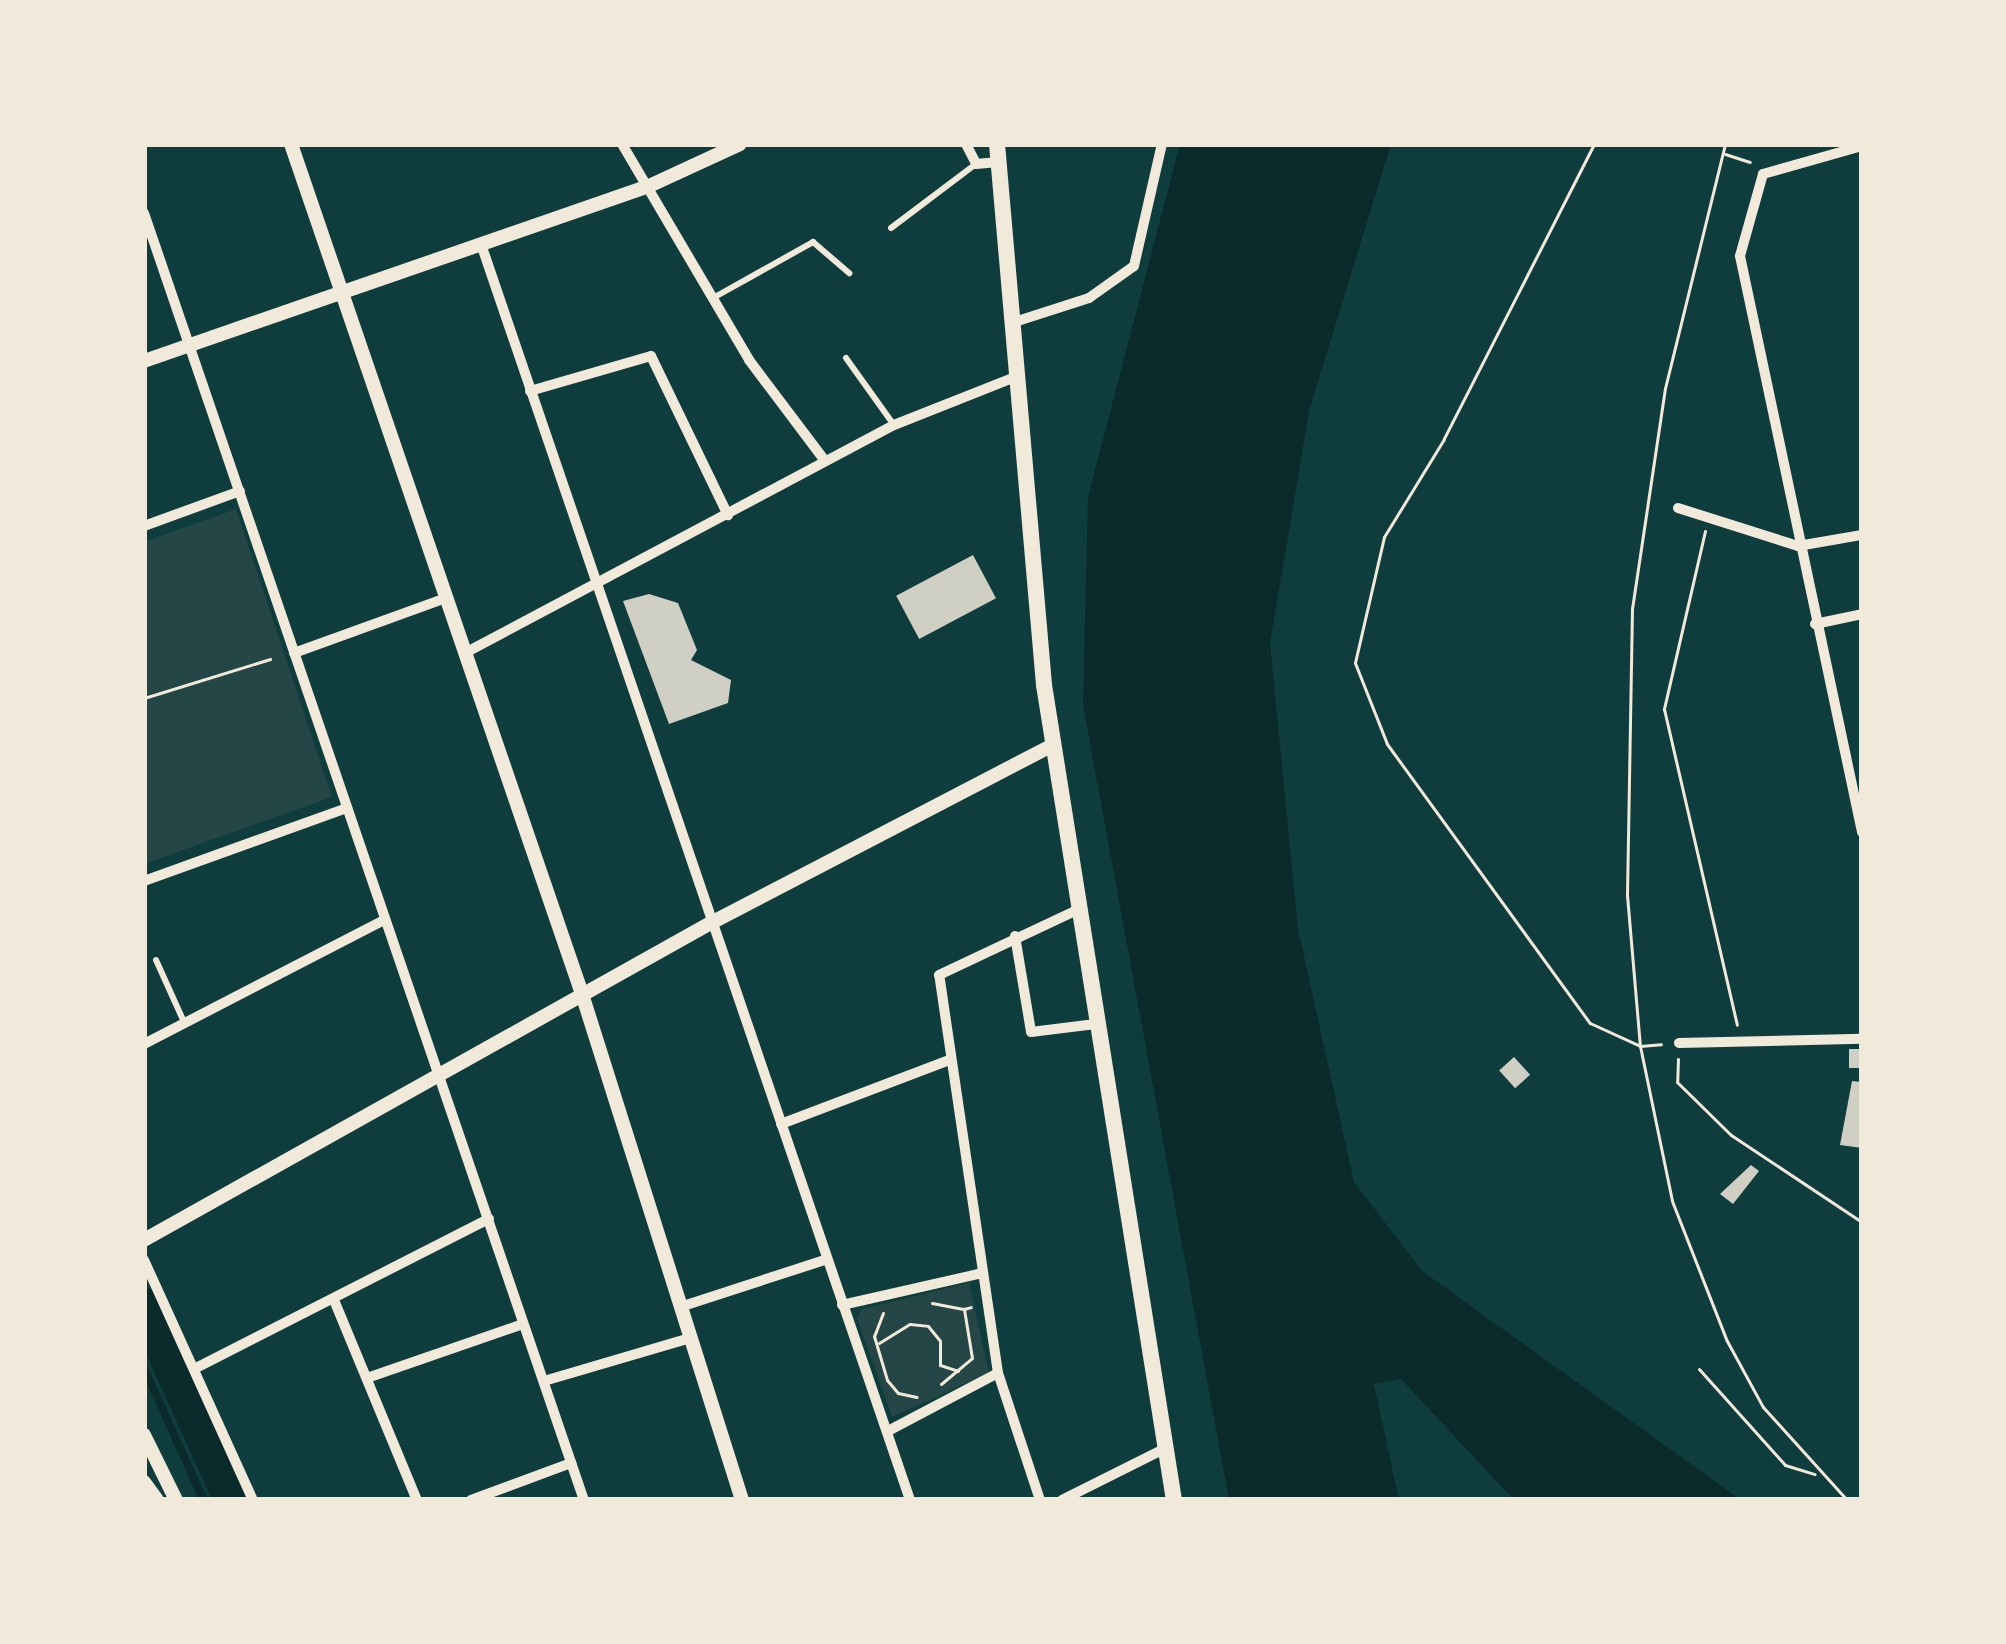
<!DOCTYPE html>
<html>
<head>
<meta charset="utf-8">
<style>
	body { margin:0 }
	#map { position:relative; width:2006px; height:1644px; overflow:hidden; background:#0f3d3e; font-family:"Source Sans 3",sans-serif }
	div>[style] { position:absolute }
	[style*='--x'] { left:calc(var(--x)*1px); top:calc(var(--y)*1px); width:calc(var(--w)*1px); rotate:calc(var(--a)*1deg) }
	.green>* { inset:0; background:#244646 }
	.water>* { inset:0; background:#0a2a2b }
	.river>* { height:36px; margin:-18px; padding:0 18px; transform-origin:18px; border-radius:18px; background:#0a2a2b }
	.building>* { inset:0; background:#cfcfc3; transform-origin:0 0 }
	.path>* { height:3px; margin:-1.5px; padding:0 1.5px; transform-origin:1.5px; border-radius:1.5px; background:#f1e9da }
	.service>* { height:6px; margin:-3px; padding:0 3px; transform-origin:3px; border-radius:3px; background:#f1e9da }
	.minor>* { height:10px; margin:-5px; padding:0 5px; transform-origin:5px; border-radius:5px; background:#f1e9da }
	.tertiary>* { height:14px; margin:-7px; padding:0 7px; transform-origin:7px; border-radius:7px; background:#f1e9da }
	.primary>* { height:16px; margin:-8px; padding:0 8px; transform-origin:8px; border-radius:8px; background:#f1e9da }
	span { translate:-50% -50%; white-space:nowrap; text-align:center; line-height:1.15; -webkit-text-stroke:12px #f1e9da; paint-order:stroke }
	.frame { position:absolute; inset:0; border:147px solid #f1e9da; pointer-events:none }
</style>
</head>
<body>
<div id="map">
	<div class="green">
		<div style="clip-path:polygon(236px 509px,332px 797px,144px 864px,144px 542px)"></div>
		<div style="clip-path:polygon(969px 1283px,989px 1373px,892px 1417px,857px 1318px,862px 1309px)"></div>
	</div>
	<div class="water">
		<div style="clip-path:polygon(1180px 144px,1391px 144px,1309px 411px,1270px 643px,1298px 929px,1354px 1182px,1422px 1271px,1741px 1500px,1514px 1500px,1401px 1379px,1374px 1384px,1399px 1500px,1229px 1500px,1083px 705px,1088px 497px)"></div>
		<div style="clip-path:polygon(144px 1359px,208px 1500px,199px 1500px,144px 1377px)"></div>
	</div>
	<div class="river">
		<div style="--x:144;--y:1306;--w:213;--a:65.6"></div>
	</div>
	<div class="building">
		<div style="left:973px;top:555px;width:49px;height:87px;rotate:62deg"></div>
		<div style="clip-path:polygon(649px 594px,678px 603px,697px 650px,691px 660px,731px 680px,728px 703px,669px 724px,623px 601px)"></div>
		<div style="left:1849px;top:1049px;width:13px;height:19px"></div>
		<div style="left:1514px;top:1057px;width:24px;height:20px;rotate:48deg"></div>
		<div style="clip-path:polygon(1852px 1081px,1862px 1082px,1862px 1148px,1840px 1145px)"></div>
		<div style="clip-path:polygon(1751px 1165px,1759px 1171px,1733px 1204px,1720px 1194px)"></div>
	</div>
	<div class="path">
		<div style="--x:1594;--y:144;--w:331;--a:117"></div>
		<div style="--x:1444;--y:439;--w:115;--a:121.5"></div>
		<div style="--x:1384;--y:537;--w:129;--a:103"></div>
		<div style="--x:1355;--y:663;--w:87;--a:68.4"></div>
		<div style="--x:1387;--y:744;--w:345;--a:54"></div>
		<div style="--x:1590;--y:1023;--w:55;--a:24.7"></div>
		<div style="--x:1640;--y:1046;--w:21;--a:-5"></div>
		<div style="--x:1725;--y:144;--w:251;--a:103.8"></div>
		<div style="--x:1665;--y:388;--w:222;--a:98.5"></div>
		<div style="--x:1632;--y:608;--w:287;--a:91"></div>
		<div style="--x:1627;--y:895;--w:152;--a:85.1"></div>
		<div style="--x:1640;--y:1046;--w:158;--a:78.3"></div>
		<div style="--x:1672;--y:1201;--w:150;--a:68.6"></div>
		<div style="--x:1727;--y:1341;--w:75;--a:61.4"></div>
		<div style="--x:1763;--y:1407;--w:125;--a:47.9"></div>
		<div style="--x:1725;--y:154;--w:26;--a:18"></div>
		<div style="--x:1705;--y:531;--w:183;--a:103"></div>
		<div style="--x:1664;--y:709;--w:324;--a:77"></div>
		<div style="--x:144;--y:698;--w:132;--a:-17.2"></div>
		<div style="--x:1678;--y:1059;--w:23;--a:92"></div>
		<div style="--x:1677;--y:1082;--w:76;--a:44.5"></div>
		<div style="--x:1731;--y:1135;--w:157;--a:33.6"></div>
		<div style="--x:932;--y:1303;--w:33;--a:11"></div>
		<div style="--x:883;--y:1313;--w:25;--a:111"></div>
		<div style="--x:874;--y:1336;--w:46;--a:73.5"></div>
		<div style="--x:887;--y:1380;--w:17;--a:50"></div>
		<div style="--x:898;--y:1393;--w:19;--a:12"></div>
		<div style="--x:879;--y:1343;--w:36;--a:-32"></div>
		<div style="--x:910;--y:1324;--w:18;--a:6"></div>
		<div style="--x:928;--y:1326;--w:19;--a:51"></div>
		<div style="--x:940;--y:1341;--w:24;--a:90"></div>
		<div style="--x:940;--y:1365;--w:19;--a:18"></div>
		<div style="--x:1699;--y:1369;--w:129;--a:48.1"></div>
		<div style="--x:1785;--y:1465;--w:31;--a:17"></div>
		<div style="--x:941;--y:1384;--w:40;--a:-40"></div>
		<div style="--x:972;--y:1358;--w:50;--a:-99.3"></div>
		<div style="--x:964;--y:1309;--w:7;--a:-16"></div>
	</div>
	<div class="service">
		<div style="--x:891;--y:228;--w:106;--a:-37"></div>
		<div style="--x:713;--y:298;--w:115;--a:-29.2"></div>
		<div style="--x:813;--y:242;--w:48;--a:40.7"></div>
		<div style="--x:846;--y:358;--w:82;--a:54.4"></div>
		<div style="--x:156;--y:960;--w:68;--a:65.7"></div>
	</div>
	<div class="minor">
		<div style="--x:622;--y:144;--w:251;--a:59.5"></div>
		<div style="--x:749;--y:360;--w:126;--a:53"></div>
		<div style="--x:966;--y:144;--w:22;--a:63"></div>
		<div style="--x:976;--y:164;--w:22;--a:-5"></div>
		<div style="--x:1862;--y:146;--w:103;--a:164.2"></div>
		<div style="--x:1763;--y:174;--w:85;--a:105.7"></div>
		<div style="--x:1740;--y:256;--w:589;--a:78.04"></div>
		<div style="--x:144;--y:213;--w:1360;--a:71.13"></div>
		<div style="--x:482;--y:247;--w:1324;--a:71.14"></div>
		<div style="--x:1011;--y:323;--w:82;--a:-17.8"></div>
		<div style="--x:1089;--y:298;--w:55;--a:-35.4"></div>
		<div style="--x:1134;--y:266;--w:125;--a:-77.1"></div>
		<div style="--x:530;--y:391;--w:126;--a:-16.1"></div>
		<div style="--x:651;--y:356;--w:177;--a:64.2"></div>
		<div style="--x:1678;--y:508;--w:126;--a:17.6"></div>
		<div style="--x:1798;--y:546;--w:65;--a:-9.8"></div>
		<div style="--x:144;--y:526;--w:102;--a:-20"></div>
		<div style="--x:1815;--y:624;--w:48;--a:-12"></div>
		<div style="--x:294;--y:653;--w:162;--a:-19.9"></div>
		<div style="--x:465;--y:653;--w:486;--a:-28"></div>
		<div style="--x:894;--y:425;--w:130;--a:-21.6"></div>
		<div style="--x:144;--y:881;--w:216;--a:-19.8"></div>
		<div style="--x:1015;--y:936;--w:97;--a:80.5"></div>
		<div style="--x:1031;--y:1032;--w:65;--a:-7"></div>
		<div style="--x:1679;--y:1043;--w:183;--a:-1.3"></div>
		<div style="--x:144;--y:1044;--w:270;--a:-27.3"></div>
		<div style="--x:781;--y:1124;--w:178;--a:-20.8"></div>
		<div style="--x:144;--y:1260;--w:264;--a:65.6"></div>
		<div style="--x:334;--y:1300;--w:217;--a:67.5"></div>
		<div style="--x:842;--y:1305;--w:140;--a:-12.8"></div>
		<div style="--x:680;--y:1307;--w:152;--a:-18"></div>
		<div style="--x:194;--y:1369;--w:331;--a:-27"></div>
		<div style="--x:367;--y:1378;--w:165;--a:-19.1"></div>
		<div style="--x:544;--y:1381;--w:152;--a:-16.4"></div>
		<div style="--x:888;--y:1431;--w:124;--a:-27.8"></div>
		<div style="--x:471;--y:1500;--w:107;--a:-20.3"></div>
		<div style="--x:1040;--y:1500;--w:134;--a:-108.3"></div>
		<div style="--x:998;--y:1373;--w:402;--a:-98.4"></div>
		<div style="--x:939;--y:975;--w:155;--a:-25.2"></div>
		<div style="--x:1062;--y:1500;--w:114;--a:-26.6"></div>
	</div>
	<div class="tertiary">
		<div style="--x:291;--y:144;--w:898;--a:71.1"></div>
		<div style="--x:582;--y:994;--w:531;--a:72.45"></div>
		<div style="--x:144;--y:361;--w:534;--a:-19.11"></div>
		<div style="--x:649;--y:186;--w:100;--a:-24.8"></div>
		<div style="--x:144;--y:1240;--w:647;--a:-29.22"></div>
		<div style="--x:709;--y:924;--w:388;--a:-27.5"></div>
		<div style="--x:144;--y:1435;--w:72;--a:63.8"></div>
		<div style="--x:144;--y:1482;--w:22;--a:54"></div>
	</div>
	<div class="primary">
		<div style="--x:997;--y:144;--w:543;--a:85.03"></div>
		<div style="--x:1044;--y:685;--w:825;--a:80.94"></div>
	</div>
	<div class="frame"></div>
</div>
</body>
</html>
